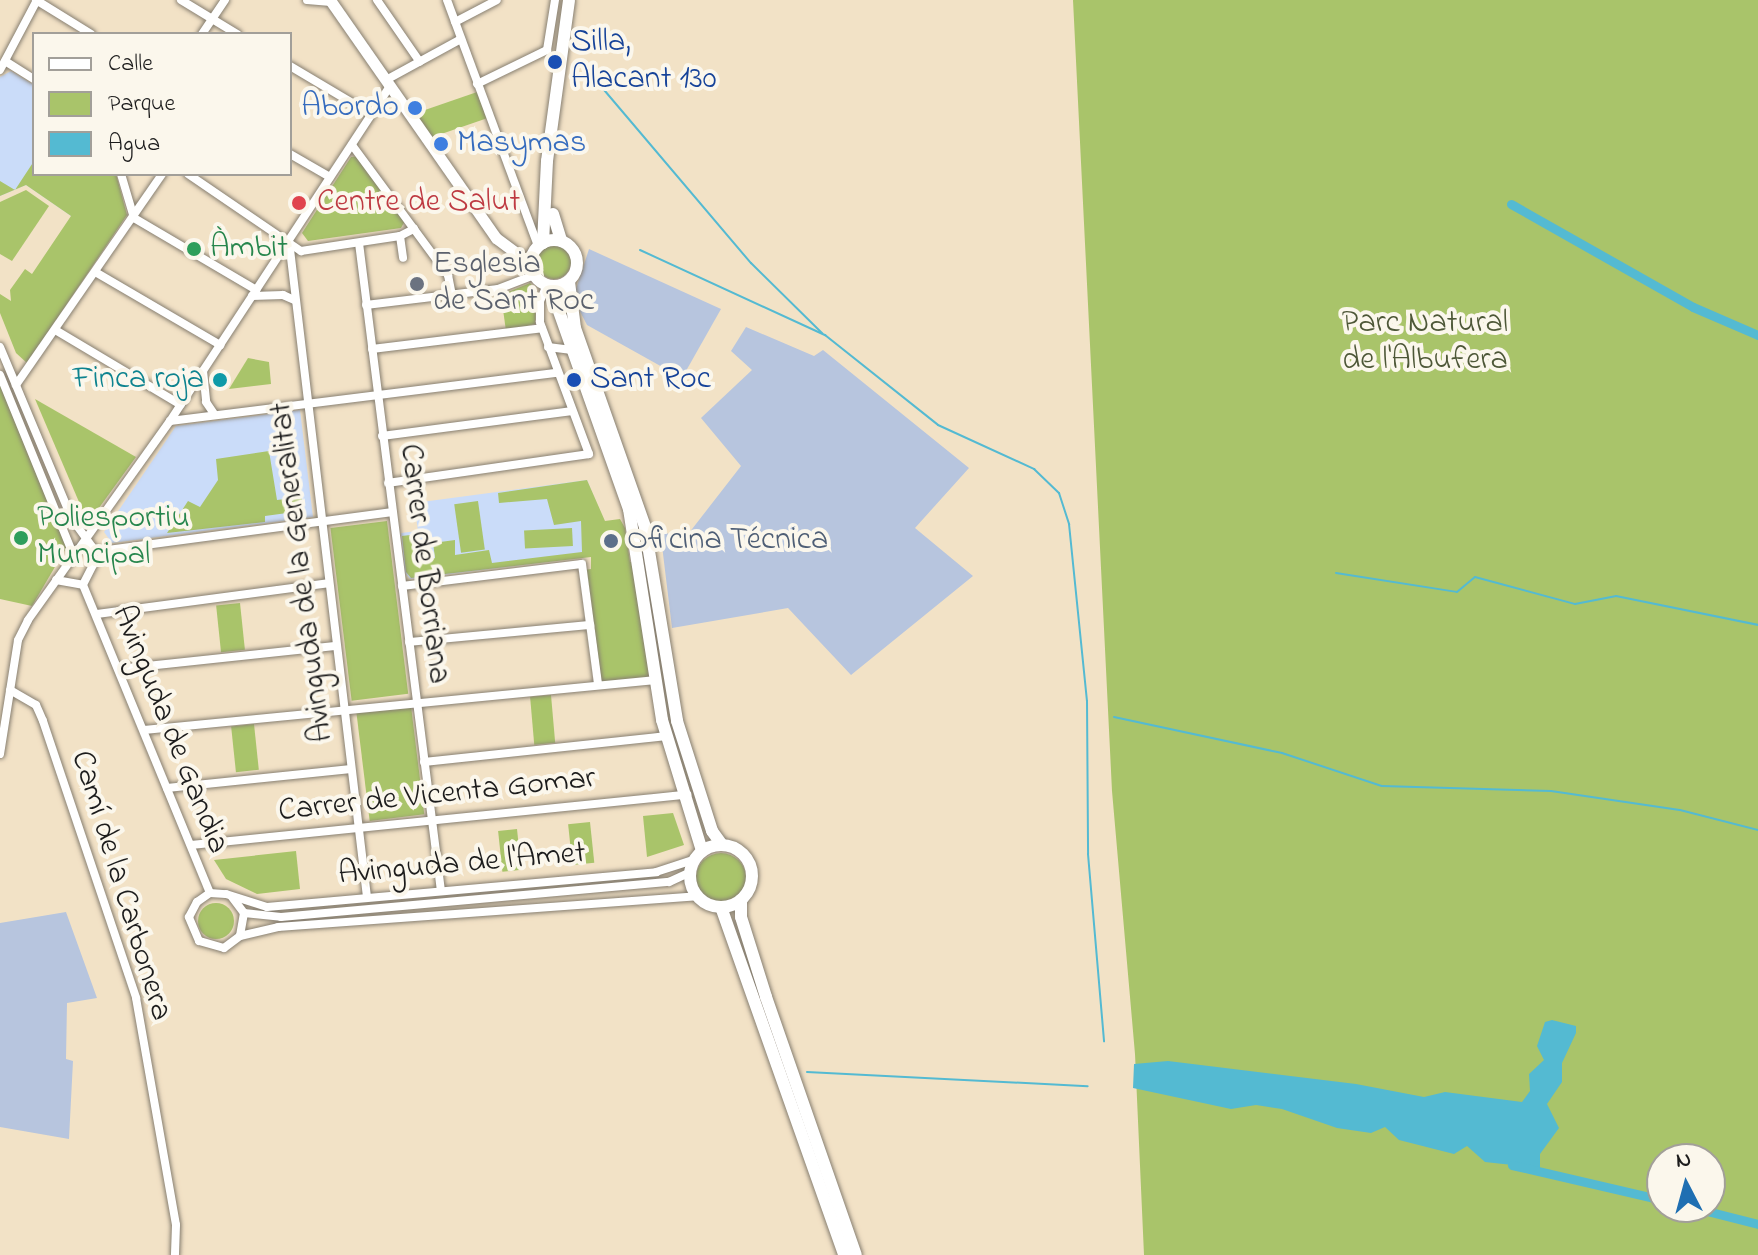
<!DOCTYPE html>
<html>
<head>
<meta charset="utf-8">
<style>
	body { margin:0 }
	#map { position:relative; width:1758px; height:1255px; overflow:hidden; background:#f2e2c6; font-family:"Indie Flower",sans-serif }
	div>[style] { position:absolute }
	[style*='--x'] { left:calc(var(--x)*1px); top:calc(var(--y)*1px); width:calc(var(--w)*1px); rotate:calc(var(--a)*1deg) }
	.built>* { inset:0; background:#cadcf9 }
	.industrial>* { inset:0; background:#b7c5de }
	.green>* { inset:0; background:#a9c46a; transform-origin:0 0 }
	.round { border-radius:50% }
	.water>* { inset:0; background:#54bad2 }
	.stream>* { height:2px; margin:-1px; padding:0 1px; transform-origin:1px; border-radius:1px; background:#54bad2 }
	.canal>* { height:9px; margin:-4.5px; padding:0 4.5px; transform-origin:4.5px; border-radius:4.5px; background:#54bad2 }
	.roads { filter:drop-shadow(0 0 2px #877f71) drop-shadow(0 0 2px #877f71) }
	.minor>* { height:8px; margin:-4px; padding:0 4px; transform-origin:4px; border-radius:4px; background:#fff }
	.tertiary>* { height:11px; margin:-5.5px; padding:0 5.5px; transform-origin:5.5px; border-radius:5.5px; background:#fff }
	.secondary>* { height:12px; margin:-6px; padding:0 6px; transform-origin:6px; border-radius:6px; background:#fff }
	.secondary>.ring { margin:-6px; padding:0; box-sizing:content-box; background:none; border:12px solid #fff; border-radius:50% }
	.dots>* { width:22px; height:22px; translate:-50% -50%; box-sizing:border-box; border:4px solid #fbf7ec; border-radius:50% }
	span { translate:-50% -50%; white-space:nowrap; text-align:center; line-height:1.15; -webkit-text-stroke:8px #fbf7ec; paint-order:stroke }
	.transit-label { font-size:32px; color:#164399 }
	.left { translate:0 -50%; text-align:left }
	.shop-label { font-size:32px; color:#366cbe }
	.right { translate:-100% -50%; text-align:right }
	.health-label { font-size:32px; color:#be3a42 }
	.leisure-label { font-size:32px; color:#27864d }
	.worship-label { font-size:32px; color:#5b616d }
	.park-label { font-size:32px; color:#4d5737 }
	.culture-label { font-size:32px; color:#0d838f }
	.service-label { font-size:32px; color:#4e5e75 }
	.street-label { font-size:32px; color:#1c1c1c }
	.legend { position:absolute; left:32px; top:32px; width:260px; height:144px; box-sizing:border-box; background:#fbf7ec; border:2px solid #a29f99; margin:0; padding:10px 14px; list-style:none; font-size:24px; color:#1c1c1c }
	.legend li { display:flex; align-items:center; gap:16px; height:40px }
	.legend b { width:40px; border:2px solid #a29f99 }
	.north { position:absolute; left:1646px; top:1143px; width:80px; height:80px; box-sizing:border-box; background:#fbf7ec; border:2px solid #a29f99; border-radius:50%; rotate:354deg; font-size:22px; font-weight:700; line-height:32px; text-align:center; color:#1c1c1c }
	.north::after { content:''; display:block; margin:auto; width:28px; height:36px; background:#1f6fb2; clip-path:polygon(50% 0,100% 100%,50% 72%,0 100%) }
</style>
</head>
<body>
<div id="map">
	<div class="built">
		<div style="clip-path:polygon(11px 71px,34px 85px,34px 174px,98px 174px,71px 216px,26px 185px,0 196px,0 77px)"></div>
		<div style="clip-path:polygon(300px 410px,313px 517px,112px 543px,104px 532px,176px 426px)"></div>
		<div style="clip-path:polygon(587px 480px,607px 528px,602px 555px,410px 579px,405px 573px,401px 533px,418px 531px,414px 503px)"></div>
	</div>
	<div class="industrial">
		<div style="clip-path:polygon(589px 249px,721px 309px,682px 378px,587px 325px,573px 298px)"></div>
		<div style="clip-path:polygon(746px 327px,814px 356px,823px 350px,969px 468px,915px 528px,973px 576px,851px 675px,788px 608px,672px 628px,660px 529px,682px 542px,741px 466px,701px 418px,752px 370px,731px 351px)"></div>
		<div style="clip-path:polygon(66px 912px,97px 998px,67px 1003px,66px 1059px,73px 1061px,69px 1139px,0 1127px,0 923px)"></div>
	</div>
	<div class="green">
		<div style="clip-path:polygon(evenodd,1073px 0,1758px 0,1758px 1255px,1144px 1255px,1135px 1054px,1112px 791px,1073px 0,1662px 1159px,1710px 1159px,1710px 1207px,1662px 1207px,1662px 1159px)"></div>
		<div style="left:480px;top:91px;width:28px;height:72px;rotate:71deg"></div>
		<div style="clip-path:polygon(361px 156px,405px 221px,401px 228px,308px 241px,302px 233px,351px 157px)"></div>
		<div style="clip-path:polygon(34px 161px,34px 174px,116px 174px,127px 215px,27px 363px,16px 353px,0 313px,0 294px,11px 301px,10px 290px,25px 269px,32px 274px,71px 216px,26px 185px,0 196px,0 181px,15px 190px)"></div>
		<div style="clip-path:polygon(26px 190px,49px 206px,12px 261px,0 254px,0 202px)"></div>
		<div class="round" style="left:537px;top:245px;width:34px;height:34px"></div>
		<div style="clip-path:polygon(530px 283px,537px 291px,535px 324px,506px 331px,501px 295px)"></div>
		<div style="clip-path:polygon(248px 358px,269px 362px,271px 384px,229px 389px)"></div>
		<div style="clip-path:polygon(0 375px,69px 543px,32px 606px,0 599px)"></div>
		<div style="clip-path:polygon(35px 399px,136px 457px,88px 523px)"></div>
		<div style="clip-path:polygon(269px 451px,277px 500px,302px 497px,302px 511px,265px 516px,265px 522px,167px 533px,188px 501px,200px 507px,218px 480px,216px 459px)"></div>
		<div style="clip-path:polygon(587px 480px,605px 521px,620px 519px,625px 528px,630px 562px,639px 561px,656px 680px,598px 684px,583px 570px,591px 569px,591px 557px,411px 578px,406px 572px,402px 536px,418px 534px,423px 559px,435px 558px,433px 543px,455px 540px,455px 555px,489px 550px,492px 563px,582px 552px,581px 521px,554px 525px,547px 499px,499px 503px,498px 493px)"></div>
		<div style="left:478px;top:501px;width:49px;height:24px;rotate:82deg"></div>
		<div style="left:387px;top:521px;width:174px;height:57px;rotate:83deg"></div>
		<div style="left:572px;top:528px;width:18px;height:48px;rotate:87deg"></div>
		<div style="left:240px;top:603px;width:47px;height:24px;rotate:84deg"></div>
		<div style="left:551px;top:695px;width:48px;height:21px;rotate:85deg"></div>
		<div style="left:411px;top:706px;width:109px;height:55px;rotate:83deg"></div>
		<div style="left:254px;top:724px;width:46px;height:23px;rotate:84deg"></div>
		<div style="clip-path:polygon(673px 813px,684px 845px,647px 857px,643px 816px)"></div>
		<div style="left:590px;top:822px;width:41px;height:22px;rotate:84deg"></div>
		<div style="left:517px;top:829px;width:41px;height:19px;rotate:84deg"></div>
		<div style="clip-path:polygon(296px 851px,300px 889px,257px 894px,226px 879px,214px 860px)"></div>
		<div class="round" style="left:696px;top:853px;width:50px;height:50px"></div>
		<div class="round" style="left:198px;top:903px;width:36px;height:36px"></div>
	</div>
	<div class="water">
		<div style="clip-path:polygon(1552px 1020px,1576px 1026px,1576px 1033px,1562px 1063px,1562px 1082px,1547px 1104px,1559px 1128px,1540px 1154px,1540px 1168px,1485px 1162px,1467px 1146px,1454px 1154px,1399px 1140px,1385px 1127px,1371px 1133px,1337px 1128px,1282px 1109px,1256px 1105px,1231px 1109px,1133px 1088px,1134px 1064px,1168px 1061px,1356px 1084px,1424px 1097px,1445px 1092px,1522px 1102px,1530px 1091px,1529px 1074px,1544px 1060px,1537px 1046px,1545px 1022px)"></div>
	</div>
	<div class="stream">
		<div style="--x:588;--y:71;--w:252;--a:49.7"></div>
		<div style="--x:751;--y:263;--w:100;--a:44.6"></div>
		<div style="--x:640;--y:250;--w:204;--a:24.7"></div>
		<div style="--x:825;--y:335;--w:144;--a:38.5"></div>
		<div style="--x:938;--y:425;--w:106;--a:24.6"></div>
		<div style="--x:1034;--y:469;--w:35;--a:44"></div>
		<div style="--x:1059;--y:493;--w:33;--a:72"></div>
		<div style="--x:1069;--y:524;--w:178;--a:84.2"></div>
		<div style="--x:1087;--y:701;--w:153;--a:89.6"></div>
		<div style="--x:1088;--y:854;--w:188;--a:85.1"></div>
		<div style="--x:1336;--y:573;--w:122;--a:8.9"></div>
		<div style="--x:1457;--y:592;--w:23;--a:-40"></div>
		<div style="--x:1475;--y:577;--w:104;--a:15.1"></div>
		<div style="--x:1575;--y:604;--w:42;--a:-11"></div>
		<div style="--x:1616;--y:596;--w:145;--a:11.5"></div>
		<div style="--x:1114;--y:717;--w:172;--a:12.1"></div>
		<div style="--x:1282;--y:753;--w:105;--a:18.3"></div>
		<div style="--x:1382;--y:786;--w:169;--a:1.7"></div>
		<div style="--x:1551;--y:791;--w:130;--a:8.4"></div>
		<div style="--x:1680;--y:810;--w:81;--a:14.4"></div>
		<div style="--x:807;--y:1072;--w:281;--a:2.9"></div>
	</div>
	<div class="canal">
		<div style="--x:1511;--y:204;--w:209;--a:29.5"></div>
		<div style="--x:1693;--y:307;--w:71;--a:23.3"></div>
		<div style="--x:1512;--y:1165;--w:154;--a:13.1"></div>
		<div style="--x:1691;--y:1207;--w:69;--a:14.2"></div>
	</div>
	<div class="roads">
		<div class="minor">
			<div style="--x:36;--y:0;--w:65;--a:31.7"></div>
			<div style="--x:181;--y:0;--w:66;--a:31.3"></div>
			<div style="--x:307;--y:0;--w:24;--a:5"></div>
			<div style="--x:377;--y:0;--w:75;--a:55.3"></div>
			<div style="--x:447;--y:0;--w:262;--a:69.7"></div>
			<div style="--x:455;--y:22;--w:47;--a:-27.6"></div>
			<div style="--x:202;--y:34;--w:41;--a:-55.9"></div>
			<div style="--x:5;--y:61;--w:34;--a:32"></div>
			<div style="--x:290;--y:66;--w:94;--a:30.7"></div>
			<div style="--x:0;--y:70;--w:79;--a:-62.1"></div>
			<div style="--x:386;--y:80;--w:85;--a:-28.7"></div>
			<div style="--x:477;--y:84;--w:78;--a:-25.9"></div>
			<div style="--x:547;--y:50;--w:51;--a:-80.9"></div>
			<div style="--x:352;--y:145;--w:162;--a:53.6"></div>
			<div style="--x:448;--y:275;--w:21;--a:79"></div>
			<div style="--x:290;--y:154;--w:46;--a:29.9"></div>
			<div style="--x:121;--y:174;--w:46;--a:73.5"></div>
			<div style="--x:188;--y:174;--w:137;--a:34.3"></div>
			<div style="--x:301;--y:251;--w:100;--a:-8.6"></div>
			<div style="--x:400;--y:236;--w:16;--a:-27"></div>
			<div style="--x:134;--y:218;--w:142;--a:30.5"></div>
			<div style="--x:400;--y:236;--w:22;--a:82"></div>
			<div style="--x:289;--y:241;--w:661;--a:83.22"></div>
			<div style="--x:359;--y:243;--w:653;--a:82.79"></div>
			<div style="--x:97;--y:273;--w:143;--a:30.3"></div>
			<div style="--x:252;--y:296;--w:31;--a:-2"></div>
			<div style="--x:283;--y:295;--w:12;--a:24"></div>
			<div style="--x:366;--y:305;--w:133;--a:-6.9"></div>
			<div style="--x:498;--y:289;--w:39;--a:-21"></div>
			<div style="--x:57;--y:331;--w:144;--a:30.8"></div>
			<div style="--x:0;--y:347;--w:186;--a:67.3"></div>
			<div style="--x:72;--y:519;--w:34;--a:54"></div>
			<div style="--x:92;--y:547;--w:18;--a:87"></div>
			<div style="--x:93;--y:565;--w:22;--a:117"></div>
			<div style="--x:548;--y:347;--w:24;--a:7"></div>
			<div style="--x:372;--y:349;--w:171;--a:-7"></div>
			<div style="--x:203;--y:371;--w:31;--a:84"></div>
			<div style="--x:206;--y:402;--w:14;--a:56"></div>
			<div style="--x:0;--y:375;--w:196;--a:67.8"></div>
			<div style="--x:16;--y:385;--w:257;--a:-55.3"></div>
			<div style="--x:170;--y:421;--w:390;--a:-7.1"></div>
			<div style="--x:382;--y:436;--w:192;--a:-7.5"></div>
			<div style="--x:388;--y:483;--w:203;--a:-8.2"></div>
			<div style="--x:589;--y:454;--w:141;--a:-110.4"></div>
			<div style="--x:540;--y:322;--w:21;--a:-90"></div>
			<div style="--x:540;--y:301;--w:17;--a:-66"></div>
			<div style="--x:93;--y:552;--w:302;--a:-7.6"></div>
			<div style="--x:56;--y:580;--w:27;--a:10"></div>
			<div style="--x:83;--y:585;--w:333;--a:67.6"></div>
			<div style="--x:402;--y:586;--w:181;--a:-7"></div>
			<div style="--x:582;--y:564;--w:121;--a:82.4"></div>
			<div style="--x:97;--y:614;--w:233;--a:-7.6"></div>
			<div style="--x:409;--y:642;--w:182;--a:-5.4"></div>
			<div style="--x:119;--y:669;--w:217;--a:-6.1"></div>
			<div style="--x:10;--y:690;--w:30;--a:30"></div>
			<div style="--x:36;--y:705;--w:17;--a:66"></div>
			<div style="--x:43;--y:721;--w:292;--a:71.4"></div>
			<div style="--x:136;--y:998;--w:230;--a:80"></div>
			<div style="--x:176;--y:1225;--w:30;--a:92"></div>
			<div style="--x:144;--y:730;--w:514;--a:-5.58"></div>
			<div style="--x:0;--y:754;--w:115;--a:-81"></div>
			<div style="--x:18;--y:640;--w:22;--a:-63"></div>
			<div style="--x:28;--y:620;--w:244;--a:-54.5"></div>
			<div style="--x:170;--y:421;--w:401;--a:-56.7"></div>
			<div style="--x:424;--y:762;--w:244;--a:-6.1"></div>
			<div style="--x:167;--y:788;--w:185;--a:-5.9"></div>
			<div style="--x:191;--y:845;--w:499;--a:-5.8"></div>
			<div style="--x:232;--y:897;--w:20;--a:53"></div>
			<div style="--x:244;--y:913;--w:23;--a:100"></div>
			<div style="--x:240;--y:936;--w:20;--a:143"></div>
			<div style="--x:224;--y:948;--w:26;--a:-164"></div>
			<div style="--x:199;--y:941;--w:26;--a:-113"></div>
			<div style="--x:189;--y:917;--w:17;--a:-62"></div>
			<div style="--x:197;--y:902;--w:16;--a:-35"></div>
			<div style="--x:210;--y:893;--w:16;--a:4"></div>
			<div style="--x:226;--y:894;--w:43;--a:17.6"></div>
			<div style="--x:267;--y:907;--w:391;--a:-5.1"></div>
			<div style="--x:656;--y:872;--w:40;--a:-18"></div>
			<div style="--x:244;--y:913;--w:37;--a:6"></div>
			<div style="--x:281;--y:917;--w:390;--a:-5.2"></div>
			<div style="--x:669;--y:882;--w:23;--a:-25"></div>
			<div style="--x:240;--y:936;--w:39;--a:-13"></div>
			<div style="--x:278;--y:927;--w:420;--a:-4.2"></div>
		</div>
		<div class="tertiary">
			<div style="--x:330;--y:0;--w:290;--a:55.1"></div>
			<div style="--x:496;--y:238;--w:44;--a:36.6"></div>
		</div>
		<div class="secondary">
			<div style="--x:553;--y:214;--w:28;--a:73"></div>
			<div class="ring" style="left:531px;top:240px;width:34px;height:34px"></div>
			<div style="--x:543;--y:243;--w:82;--a:-87.2"></div>
			<div style="--x:547;--y:161;--w:162;--a:-82.2"></div>
			<div style="--x:569;--y:282;--w:46;--a:82.6"></div>
			<div style="--x:575;--y:328;--w:211;--a:70.6"></div>
			<div style="--x:645;--y:527;--w:197;--a:80.6"></div>
			<div style="--x:677;--y:721;--w:115;--a:72.3"></div>
			<div style="--x:712;--y:831;--w:17;--a:54"></div>
			<div style="--x:550;--y:286;--w:237;--a:70.5"></div>
			<div style="--x:629;--y:509;--w:214;--a:81.1"></div>
			<div style="--x:662;--y:720;--w:137;--a:73"></div>
			<div class="ring" style="left:690px;top:845px;width:50px;height:50px"></div>
			<div style="--x:741;--y:900;--w:17;--a:90"></div>
			<div style="--x:741;--y:917;--w:84;--a:72.6"></div>
			<div style="--x:766;--y:997;--w:273;--a:70.8"></div>
			<div style="--x:721;--y:907;--w:369;--a:70.5"></div>
		</div>
	</div>
	<div class="dots">
		<div style="left:555px;top:62px;background:#1a4fb4"></div>
		<div style="left:415px;top:108px;background:#3f7fe0"></div>
		<div style="left:441px;top:144px;background:#3f7fe0"></div>
		<div style="left:299px;top:203px;background:#e0444e"></div>
		<div style="left:194px;top:249px;background:#2e9e5b"></div>
		<div style="left:417px;top:284px;background:#6b7280"></div>
		<div style="left:220px;top:380px;background:#0f9aa8"></div>
		<div style="left:574px;top:380px;background:#1a4fb4"></div>
		<div style="left:21px;top:538px;background:#2e9e5b"></div>
		<div style="left:611px;top:541px;background:#5c6f8a"></div>
	</div>
	<div class="transit-label">
		<span class="left" style="left:571px;top:62px">Silla,<br>Alacant 130</span>
		<span class="left" style="left:590px;top:380px">Sant Roc</span>
	</div>
	<div class="shop-label">
		<span class="right" style="left:399px;top:108px">Abordo</span>
		<span class="left" style="left:457px;top:144px">Masymas</span>
	</div>
	<div class="health-label">
		<span class="left" style="left:317px;top:203px">Centre de Salut</span>
	</div>
	<div class="leisure-label">
		<span class="left" style="left:210px;top:249px">Àmbit</span>
		<span class="left" style="left:37px;top:538px">Poliesportiu<br>Muncipal</span>
	</div>
	<div class="worship-label">
		<span class="left" style="left:433px;top:284px">Esglesia<br>de Sant Roc</span>
	</div>
	<div class="park-label">
		<span style="left:1425px;top:343px">Parc Natural<br>de l'Albufera</span>
	</div>
	<div class="culture-label">
		<span class="right" style="left:204px;top:380px">Finca roja</span>
	</div>
	<div class="service-label">
		<span class="left" style="left:627px;top:541px">Oficina Técnica</span>
	</div>
	<div class="street-label">
		<span style="left:423px;top:564px;rotate:83deg">Carrer de Borriana</span>
		<span style="left:303px;top:572px;rotate:-97deg">Avinguda de la Generalitat</span>
		<span style="left:169px;top:730px;rotate:68deg">Avinguda de Gandia</span>
		<span style="left:437px;top:796px;rotate:-6deg">Carrer de Vicenta Gomar</span>
		<span style="left:462px;top:865px;rotate:-5deg">Avinguda de l'Amet</span>
		<span style="left:120px;top:886px;rotate:73deg">Camí de la Carbonera</span>
	</div>
	<ul class="legend">
	<li><b style="height:10px;background:#fff"></b>Calle</li>
	<li><b style="height:22px;background:#a9c46a"></b>Parque</li>
	<li><b style="height:22px;background:#54bad2"></b>Agua</li>
	</ul>
	<div class="north">N</div>
</div>
</body>
</html>
